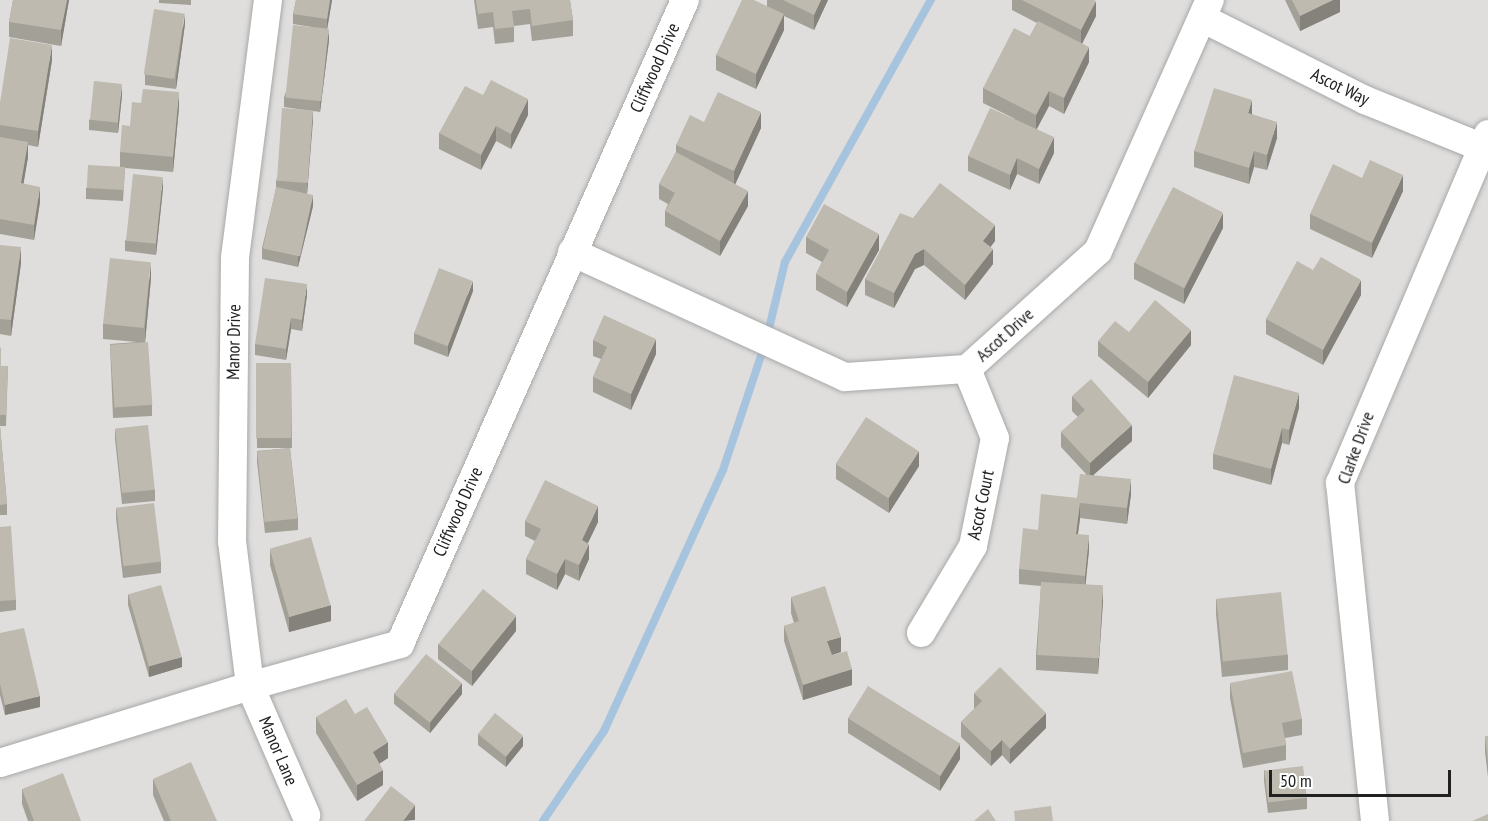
<!DOCTYPE html>
<html>
<head>
<meta charset="utf-8">
<style>
	body { margin:0 }
	#map { position:relative; width:1488px; height:821px; overflow:hidden; background:#f1f0e7; font-family:"PT Sans Narrow",sans-serif }
	div>[style] { position:absolute }
	[style*='--x'] { left:calc(var(--x)*1px); top:calc(var(--y)*1px); width:calc(var(--w)*1px); rotate:calc(var(--a)*1deg) }
	.residential>* { inset:0; background:#dfdedd; transform-origin:0 0 }
	.stream>* { height:8px; margin:-4px; padding:0 4px; transform-origin:4px; border-radius:4px; background:#a7c4df }
	.roads { filter:drop-shadow(0 0 2px #a8a8a8) drop-shadow(0 0 2px #a8a8a8) }
	.minor>* { height:28px; margin:-14px; padding:0 14px; transform-origin:14px; border-radius:14px; background:#fff }
	.wall>* { inset:0; background:#a3a097 }
	.shaded-wall>* { inset:0; background:#85827b }
	.building>* { inset:0; background:#bebab0; transform-origin:0 0 }
	span { translate:-50% -50%; white-space:nowrap; text-align:center; line-height:1.15; -webkit-text-stroke:5px #fff; paint-order:stroke }
	.street-label { font-size:18px; color:#212121 }
	.scale { position:absolute; left:1269px; top:770px; width:182px; height:27px; box-sizing:border-box; border:3px solid #212121; border-top:0; padding-left:8px; font-size:18px; line-height:21px; white-space:nowrap; color:#212121; -webkit-text-stroke:4px #fff; paint-order:stroke }
</style>
</head>
<body>
<div id="map">
	<div class="residential">
		<div style="left:0;top:0;width:1488px;height:821px"></div>
	</div>
	<div class="stream">
		<div style="--x:543;--y:821;--w:109;--a:-55.9"></div>
		<div style="--x:604;--y:731;--w:287;--a:-65.5"></div>
		<div style="--x:723;--y:470;--w:136;--a:-71.6"></div>
		<div style="--x:766;--y:341;--w:81;--a:-76.5"></div>
		<div style="--x:785;--y:262;--w:300;--a:-60.9"></div>
	</div>
	<div class="roads">
		<div class="minor">
			<div style="--x:268;--y:0;--w:260;--a:97.3"></div>
			<div style="--x:235;--y:258;--w:283;--a:90.6"></div>
			<div style="--x:232;--y:541;--w:146;--a:82.9"></div>
			<div style="--x:250;--y:686;--w:141;--a:66.5"></div>
			<div style="--x:1204;--y:19;--w:180;--a:26.7"></div>
			<div style="--x:1365;--y:100;--w:125;--a:22.1"></div>
			<div style="--x:572;--y:252;--w:300;--a:24.6"></div>
			<div style="--x:845;--y:377;--w:122;--a:-3.8"></div>
			<div style="--x:967;--y:369;--w:176;--a:-42"></div>
			<div style="--x:1098;--y:251;--w:275;--a:-66"></div>
			<div style="--x:921;--y:633;--w:101;--a:-59.1"></div>
			<div style="--x:973;--y:546;--w:110;--a:-78.5"></div>
			<div style="--x:995;--y:438;--w:74;--a:-112.1"></div>
			<div style="--x:0;--y:763;--w:262;--a:-17.1"></div>
			<div style="--x:250;--y:686;--w:156;--a:-15.6"></div>
			<div style="--x:400;--y:644;--w:704;--a:-66.13"></div>
			<div style="--x:1375;--y:821;--w:340;--a:-95.9"></div>
			<div style="--x:1340;--y:483;--w:379;--a:-67"></div>
		</div>
	</div>
	<div class="wall">
		<div style="clip-path:polygon(13px 0,69px 0,61px 46px,9px 37px,9px 22px)"></div>
		<div style="clip-path:polygon(159px 0,191px 0,191px 5px,159px 3px)"></div>
		<div style="clip-path:polygon(296px 0,332px 0,327px 29px,329px 40px,320px 112px,313px 111px,307px 194px,313px 206px,298px 267px,262px 259px,262px 248px,276px 189px,276px 181px,304px 110px,284px 107px,284px 97px,312px 27px,293px 24px,293px 14px)"></div>
		<div style="clip-path:polygon(474px 0,570px 0,573px 20px,573px 36px,532px 41px,530px 24px,514px 26px,514px 42px,495px 44px,493px 27px,478px 29px)"></div>
		<div style="clip-path:polygon(767px 0,828px 0,814px 30px,784px 16px,784px 30px,756px 89px,716px 70px,716px 55px,767px 6px)"></div>
		<div style="clip-path:polygon(1012px 0,1094px 0,1096px 16px,1082px 43px,1089px 62px,1064px 114px,1049px 106px,1037px 129px,1054px 153px,1039px 184px,1017px 174px,1010px 190px,968px 171px,968px 156px,1015px 119px,983px 103px,983px 88px,1030px 36px,1037px 23px,1012px 10px)"></div>
		<div style="clip-path:polygon(1285px 0,1340px 0,1340px 12px,1300px 31px)"></div>
		<div style="clip-path:polygon(185px 24px,176px 89px,145px 85px,145px 74px)"></div>
		<div style="clip-path:polygon(52px 60px,38px 147px,28px 145px,28px 157px,23px 184px,40px 202px,34px 240px,0 234px,0 103px)"></div>
		<div style="clip-path:polygon(122px 95px,118px 133px,89px 130px,89px 120px)"></div>
		<div style="clip-path:polygon(483px 95px,528px 115px,511px 149px,496px 141px,481px 170px,439px 149px,439px 133px)"></div>
		<div style="clip-path:polygon(179px 107px,173px 172px,125px 168px,123px 201px,86px 199px,86px 188px,120px 167px,120px 152px,130px 126px)"></div>
		<div style="clip-path:polygon(1252px 114px,1277px 138px,1267px 170px,1254px 167px,1249px 184px,1194px 167px,1194px 151px)"></div>
		<div style="clip-path:polygon(704px 122px,761px 128px,735px 184px,748px 206px,720px 256px,665px 226px,665px 211px,668px 204px,659px 199px,659px 184px,676px 152px,676px 145px)"></div>
		<div style="clip-path:polygon(1362px 178px,1403px 191px,1372px 258px,1310px 229px,1310px 214px)"></div>
		<div style="clip-path:polygon(163px 188px,156px 255px,125px 251px,125px 241px)"></div>
		<div style="clip-path:polygon(913px 218px,995px 241px,990px 247px,993px 264px,965px 300px,924px 265px,915px 269px,894px 308px,865px 295px,865px 279px)"></div>
		<div style="clip-path:polygon(1223px 228px,1184px 304px,1134px 279px,1134px 263px)"></div>
		<div style="clip-path:polygon(806px 237px,879px 250px,847px 307px,816px 290px,816px 274px,822px 262px,806px 253px)"></div>
		<div style="clip-path:polygon(0 245px,21px 263px,11px 336px,0 334px)"></div>
		<div style="clip-path:polygon(1313px 270px,1361px 295px,1323px 365px,1266px 334px,1266px 319px)"></div>
		<div style="clip-path:polygon(151px 278px,145px 342px,152px 405px,152px 416px,113px 418px,110px 344px,137px 342px,103px 339px,103px 324px)"></div>
		<div style="clip-path:polygon(473px 291px,448px 357px,414px 344px,414px 333px)"></div>
		<div style="clip-path:polygon(307px 295px,302px 331px,291px 329px,286px 360px,255px 355px,255px 344px)"></div>
		<div style="clip-path:polygon(593px 340px,656px 354px,631px 410px,593px 392px,593px 377px,601px 359px,593px 356px)"></div>
		<div style="clip-path:polygon(1098px 341px,1191px 345px,1148px 398px,1098px 356px)"></div>
		<div style="clip-path:polygon(0 347px,1px 366px,8px 366px,6px 426px,0 426px)"></div>
		<div style="clip-path:polygon(256px 363px,291px 363px,292px 448px,290px 448px,298px 519px,298px 530px,265px 533px,257px 462px,257px 451px,290px 448px,257px 448px)"></div>
		<div style="clip-path:polygon(1072px 396px,1132px 441px,1093px 475px,1131px 494px,1127px 524px,1080px 518px,1078px 534px,1089px 550px,1085px 584px,1103px 601px,1098px 674px,1036px 670px,1036px 655px,1041px 586px,1019px 584px,1019px 569px,1038px 530px,1077px 498px,1086px 474px,1061px 447px,1061px 432px,1078px 417px,1072px 411px)"></div>
		<div style="clip-path:polygon(1299px 408px,1289px 445px,1282px 443px,1271px 485px,1213px 469px,1213px 454px)"></div>
		<div style="clip-path:polygon(0 426px,7px 504px,7px 515px,0 515px)"></div>
		<div style="clip-path:polygon(115px 429px,155px 490px,155px 501px,122px 504px,115px 439px)"></div>
		<div style="clip-path:polygon(836px 464px,919px 466px,889px 513px,836px 479px)"></div>
		<div style="clip-path:polygon(116px 508px,161px 562px,161px 573px,123px 578px,116px 518px)"></div>
		<div style="clip-path:polygon(525px 521px,598px 522px,588px 543px,589px 559px,579px 581px,565px 574px,557px 590px,526px 574px,526px 559px,535px 541px,525px 536px)"></div>
		<div style="clip-path:polygon(0 527px,16px 600px,16px 610px,0 612px)"></div>
		<div style="clip-path:polygon(270px 549px,331px 621px,289px 632px,270px 565px)"></div>
		<div style="clip-path:polygon(128px 594px,182px 667px,149px 677px,128px 605px)"></div>
		<div style="clip-path:polygon(791px 597px,852px 685px,803px 700px,784px 641px,784px 626px,794px 623px,791px 613px)"></div>
		<div style="clip-path:polygon(1216px 599px,1288px 655px,1288px 670px,1222px 677px,1216px 614px)"></div>
		<div style="clip-path:polygon(516px 631px,472px 686px,438px 659px,438px 644px)"></div>
		<div style="clip-path:polygon(0 633px,40px 707px,5px 715px,0 695px)"></div>
		<div style="clip-path:polygon(1230px 683px,1302px 719px,1302px 735px,1285px 738px,1286px 745px,1286px 760px,1243px 768px,1230px 698px)"></div>
		<div style="clip-path:polygon(974px 693px,1046px 728px,1010px 764px,1002px 755px,991px 766px,961px 737px,961px 722px,974px 709px)"></div>
		<div style="clip-path:polygon(394px 694px,462px 694px,430px 733px,394px 704px)"></div>
		<div style="clip-path:polygon(355px 714px,388px 758px,379px 763px,383px 785px,357px 801px,316px 733px,316px 717px)"></div>
		<div style="clip-path:polygon(848px 718px,960px 759px,940px 791px,848px 733px)"></div>
		<div style="clip-path:polygon(478px 734px,523px 746px,506px 767px,478px 745px)"></div>
		<div style="clip-path:polygon(1485px 736px,1488px 736px,1488px 777px,1485px 752px)"></div>
		<div style="clip-path:polygon(1264px 770px,1307px 798px,1307px 809px,1268px 813px,1264px 781px)"></div>
		<div style="clip-path:polygon(153px 779px,217px 821px,164px 821px,153px 795px)"></div>
		<div style="clip-path:polygon(22px 789px,81px 821px,28px 821px,22px 804px)"></div>
	</div>
	<div class="shaded-wall">
		<div style="clip-path:polygon(67px 0,69px 0,61px 46px,61px 30px)"></div>
		<div style="clip-path:polygon(330px 0,332px 0,327px 30px,327px 19px)"></div>
		<div style="clip-path:polygon(821px 0,828px 0,814px 30px,814px 15px)"></div>
		<div style="clip-path:polygon(1333px 0,1340px 0,1340px 12px,1300px 31px,1300px 16px)"></div>
		<div style="clip-path:polygon(1096px 1px,1096px 16px,1081px 46px,1081px 30px)"></div>
		<div style="clip-path:polygon(185px 14px,185px 24px,176px 89px,176px 78px)"></div>
		<div style="clip-path:polygon(784px 14px,784px 30px,756px 89px,756px 74px)"></div>
		<div style="clip-path:polygon(329px 29px,329px 40px,320px 112px,320px 101px)"></div>
		<div style="clip-path:polygon(52px 45px,52px 60px,38px 147px,38px 131px)"></div>
		<div style="clip-path:polygon(1089px 47px,1089px 62px,1064px 114px,1064px 98px)"></div>
		<div style="clip-path:polygon(122px 84px,122px 95px,118px 133px,118px 123px)"></div>
		<div style="clip-path:polygon(1049px 91px,1049px 106px,1036px 130px,1036px 115px)"></div>
		<div style="clip-path:polygon(179px 92px,179px 107px,173px 172px,173px 157px)"></div>
		<div style="clip-path:polygon(528px 99px,528px 115px,511px 149px,511px 134px)"></div>
		<div style="clip-path:polygon(1252px 100px,1252px 116px,1248px 113px)"></div>
		<div style="clip-path:polygon(313px 110px,313px 121px,307px 194px,307px 183px)"></div>
		<div style="clip-path:polygon(761px 112px,761px 128px,734px 187px,734px 171px)"></div>
		<div style="clip-path:polygon(1277px 122px,1277px 138px,1267px 170px,1267px 155px)"></div>
		<div style="clip-path:polygon(496px 126px,496px 141px,481px 170px,481px 155px)"></div>
		<div style="clip-path:polygon(1054px 137px,1054px 153px,1039px 184px,1039px 169px)"></div>
		<div style="clip-path:polygon(28px 142px,28px 157px,21px 199px,21px 183px)"></div>
		<div style="clip-path:polygon(1254px 151px,1254px 167px,1249px 184px,1249px 168px)"></div>
		<div style="clip-path:polygon(1017px 158px,1017px 174px,1010px 190px,1010px 175px)"></div>
		<div style="clip-path:polygon(1403px 175px,1403px 191px,1372px 258px,1372px 243px)"></div>
		<div style="clip-path:polygon(163px 177px,163px 188px,156px 255px,156px 244px)"></div>
		<div style="clip-path:polygon(40px 187px,40px 202px,34px 240px,34px 225px)"></div>
		<div style="clip-path:polygon(748px 191px,748px 206px,720px 256px,720px 241px)"></div>
		<div style="clip-path:polygon(313px 195px,313px 206px,298px 267px,298px 257px)"></div>
		<div style="clip-path:polygon(1223px 213px,1223px 228px,1184px 304px,1184px 289px)"></div>
		<div style="clip-path:polygon(995px 225px,995px 241px,983px 257px,983px 241px)"></div>
		<div style="clip-path:polygon(879px 234px,879px 250px,847px 307px,847px 292px)"></div>
		<div style="clip-path:polygon(21px 247px,21px 263px,11px 336px,11px 320px)"></div>
		<div style="clip-path:polygon(924px 249px,924px 265px,915px 269px,894px 308px,894px 293px,915px 254px)"></div>
		<div style="clip-path:polygon(993px 249px,993px 264px,965px 300px,965px 285px)"></div>
		<div style="clip-path:polygon(151px 262px,151px 278px,145px 343px,145px 328px)"></div>
		<div style="clip-path:polygon(1361px 280px,1361px 295px,1323px 365px,1323px 350px)"></div>
		<div style="clip-path:polygon(473px 281px,473px 291px,448px 357px,448px 346px)"></div>
		<div style="clip-path:polygon(307px 284px,307px 295px,302px 331px,302px 320px)"></div>
		<div style="clip-path:polygon(291px 318px,291px 329px,286px 360px,286px 349px)"></div>
		<div style="clip-path:polygon(1191px 330px,1191px 345px,1148px 398px,1148px 382px)"></div>
		<div style="clip-path:polygon(656px 339px,656px 354px,631px 410px,631px 394px)"></div>
		<div style="clip-path:polygon(1299px 393px,1299px 408px,1289px 445px,1289px 430px)"></div>
		<div style="clip-path:polygon(1132px 425px,1132px 441px,1090px 478px,1090px 463px)"></div>
		<div style="clip-path:polygon(1282px 428px,1282px 443px,1271px 485px,1271px 469px)"></div>
		<div style="clip-path:polygon(919px 451px,919px 466px,889px 513px,889px 498px)"></div>
		<div style="clip-path:polygon(1131px 479px,1131px 494px,1127px 524px,1127px 508px)"></div>
		<div style="clip-path:polygon(1080px 503px,1080px 518px,1076px 549px,1076px 534px)"></div>
		<div style="clip-path:polygon(598px 506px,598px 522px,582px 555px,582px 540px)"></div>
		<div style="clip-path:polygon(1089px 535px,1089px 550px,1085px 591px,1085px 576px)"></div>
		<div style="clip-path:polygon(589px 544px,589px 559px,579px 581px,579px 565px)"></div>
		<div style="clip-path:polygon(565px 559px,565px 574px,557px 590px,557px 574px)"></div>
		<div style="clip-path:polygon(1103px 585px,1103px 601px,1098px 674px,1098px 659px)"></div>
		<div style="clip-path:polygon(331px 605px,331px 621px,289px 632px,289px 617px)"></div>
		<div style="clip-path:polygon(516px 616px,516px 631px,472px 686px,472px 671px)"></div>
		<div style="clip-path:polygon(841px 637px,841px 652px,827px 657px,827px 641px)"></div>
		<div style="clip-path:polygon(182px 657px,182px 667px,149px 677px,149px 666px)"></div>
		<div style="clip-path:polygon(852px 669px,852px 685px,803px 700px,803px 685px)"></div>
		<div style="clip-path:polygon(462px 683px,462px 694px,430px 733px,430px 723px)"></div>
		<div style="clip-path:polygon(40px 696px,40px 707px,5px 715px,5px 705px)"></div>
		<div style="clip-path:polygon(1046px 713px,1046px 728px,1010px 764px,1010px 749px)"></div>
		<div style="clip-path:polygon(523px 736px,523px 746px,506px 767px,506px 757px)"></div>
		<div style="clip-path:polygon(1002px 740px,1002px 755px,991px 766px,991px 751px)"></div>
		<div style="clip-path:polygon(388px 742px,388px 758px,373px 768px,373px 752px)"></div>
		<div style="clip-path:polygon(960px 744px,960px 759px,940px 791px,940px 775px)"></div>
		<div style="clip-path:polygon(383px 770px,383px 785px,357px 801px,357px 785px)"></div>
		<div style="clip-path:polygon(415px 805px,415px 820px,403px 821px)"></div>
	</div>
	<div class="building">
		<div style="clip-path:polygon(13px 0,67px 0,61px 30px,9px 22px)"></div>
		<div style="clip-path:polygon(296px 0,330px 0,327px 19px,293px 14px)"></div>
		<div style="clip-path:polygon(476px 0,570px 0,573px 20px,532px 26px,530px 9px,512px 11px,514px 27px,495px 29px,493px 12px,478px 14px)"></div>
		<div style="clip-path:polygon(742px 0,754px 0,784px 14px,756px 74px,716px 55px)"></div>
		<div style="clip-path:polygon(783px 0,821px 0,814px 15px)"></div>
		<div style="clip-path:polygon(1022px 0,1094px 0,1096px 1px,1081px 30px)"></div>
		<div style="clip-path:polygon(1292px 0,1333px 0,1300px 16px)"></div>
		<div style="left:154px;top:9px;width:31px;height:66px;rotate:9deg"></div>
		<div style="clip-path:polygon(1038px 21px,1089px 47px,1064px 98px,1049px 91px,1036px 115px,983px 88px,1014px 28px,1030px 36px)"></div>
		<div style="left:293px;top:25px;width:36px;height:73px;rotate:6deg"></div>
		<div style="clip-path:polygon(10px 38px,52px 45px,38px 131px,0 125px,0 103px)"></div>
		<div style="clip-path:polygon(491px 80px,528px 99px,511px 134px,496px 126px,481px 155px,439px 133px,465px 86px,483px 95px)"></div>
		<div style="left:94px;top:81px;width:28px;height:39px;rotate:6deg"></div>
		<div style="clip-path:polygon(1214px 88px,1252px 100px,1248px 113px,1277px 122px,1267px 155px,1254px 151px,1249px 168px,1194px 151px)"></div>
		<div style="clip-path:polygon(143px 89px,179px 92px,173px 157px,120px 152px,122px 125px,130px 126px,132px 102px,141px 103px)"></div>
		<div style="clip-path:polygon(718px 92px,761px 112px,734px 171px,676px 145px,690px 115px,704px 122px)"></div>
		<div style="left:282px;top:108px;width:31px;height:73px;rotate:4deg"></div>
		<div style="clip-path:polygon(990px 108px,1054px 137px,1039px 169px,1017px 158px,1010px 175px,968px 156px)"></div>
		<div style="clip-path:polygon(0 137px,28px 142px,21px 183px,40px 187px,34px 225px,0 219px)"></div>
		<div style="clip-path:polygon(676px 152px,748px 191px,720px 241px,665px 211px,675px 193px,659px 184px)"></div>
		<div style="clip-path:polygon(1370px 160px,1403px 175px,1372px 243px,1310px 214px,1333px 164px,1362px 178px)"></div>
		<div style="left:88px;top:165px;width:37px;height:23px;rotate:3deg"></div>
		<div style="left:133px;top:174px;width:30px;height:67px;rotate:6deg"></div>
		<div style="clip-path:polygon(940px 183px,995px 225px,983px 241px,993px 249px,965px 285px,924px 249px,915px 254px,894px 293px,865px 279px,900px 213px,913px 218px)"></div>
		<div style="left:276px;top:187px;width:38px;height:63px;rotate:12deg"></div>
		<div style="left:1173px;top:187px;width:56px;height:85px;rotate:27deg"></div>
		<div style="clip-path:polygon(824px 204px,879px 234px,847px 292px,816px 274px,829px 250px,806px 237px)"></div>
		<div style="clip-path:polygon(0 245px,21px 247px,11px 320px,0 319px)"></div>
		<div style="clip-path:polygon(1321px 257px,1361px 280px,1323px 350px,1266px 319px,1297px 261px,1313px 270px)"></div>
		<div style="left:110px;top:258px;width:41px;height:66px;rotate:6deg"></div>
		<div style="left:439px;top:268px;width:36px;height:70px;rotate:21deg"></div>
		<div style="clip-path:polygon(265px 278px,307px 284px,302px 320px,291px 318px,286px 349px,255px 344px)"></div>
		<div style="clip-path:polygon(1155px 300px,1191px 330px,1148px 382px,1098px 341px,1115px 321px,1129px 332px)"></div>
		<div style="clip-path:polygon(604px 315px,656px 339px,631px 394px,593px 377px,607px 347px,593px 340px)"></div>
		<div style="left:148px;top:342px;width:63px;height:38px;rotate:86deg"></div>
		<div style="clip-path:polygon(0 347px,1px 348px,1px 366px,8px 366px,6px 415px,0 415px)"></div>
		<div style="left:256px;top:363px;width:35px;height:75px"></div>
		<div style="clip-path:polygon(1234px 375px,1299px 393px,1289px 430px,1282px 428px,1271px 469px,1213px 454px)"></div>
		<div style="clip-path:polygon(1091px 379px,1132px 425px,1090px 463px,1061px 432px,1085px 410px,1072px 396px)"></div>
		<div style="left:866px;top:417px;width:63px;height:56px;rotate:33deg"></div>
		<div style="left:148px;top:425px;width:65px;height:33px;rotate:84deg"></div>
		<div style="clip-path:polygon(0 426px,7px 504px,0 505px)"></div>
		<div style="left:290px;top:448px;width:71px;height:33px;rotate:84deg"></div>
		<div style="clip-path:polygon(1080px 474px,1131px 479px,1127px 508px,1080px 503px,1076px 534px,1089px 535px,1085px 576px,1019px 569px,1023px 528px,1038px 530px,1041px 494px,1077px 498px)"></div>
		<div style="clip-path:polygon(545px 480px,598px 506px,582px 540px,589px 544px,579px 565px,565px 559px,557px 574px,526px 559px,541px 529px,525px 521px)"></div>
		<div style="left:154px;top:503px;width:59px;height:38px;rotate:83deg"></div>
		<div style="clip-path:polygon(11px 526px,16px 600px,0 601px,0 527px)"></div>
		<div style="left:311px;top:537px;width:71px;height:43px;rotate:74deg"></div>
		<div style="left:1041px;top:582px;width:62px;height:73px;rotate:3deg"></div>
		<div style="left:161px;top:585px;width:75px;height:34px;rotate:74deg"></div>
		<div style="clip-path:polygon(825px 586px,841px 637px,827px 641px,832px 655px,847px 651px,852px 669px,803px 685px,784px 626px,799px 621px,791px 597px)"></div>
		<div style="left:483px;top:589px;width:43px;height:71px;rotate:39deg"></div>
		<div style="left:1281px;top:592px;width:63px;height:65px;rotate:84deg"></div>
		<div style="clip-path:polygon(24px 628px,40px 696px,5px 705px,0 684px,0 633px)"></div>
		<div style="left:426px;top:654px;width:46px;height:51px;rotate:39deg"></div>
		<div style="clip-path:polygon(1000px 667px,1046px 713px,1010px 749px,1002px 740px,991px 751px,961px 722px,982px 701px,974px 693px)"></div>
		<div style="clip-path:polygon(1292px 671px,1302px 719px,1282px 723px,1286px 745px,1243px 753px,1230px 683px)"></div>
		<div style="left:868px;top:686px;width:109px;height:38px;rotate:32deg"></div>
		<div style="clip-path:polygon(346px 699px,355px 714px,367px 707px,388px 742px,373px 752px,383px 770px,357px 785px,316px 717px)"></div>
		<div style="left:495px;top:713px;width:36px;height:27px;rotate:39deg"></div>
		<div style="clip-path:polygon(1485px 736px,1488px 736px,1488px 762px)"></div>
		<div style="clip-path:polygon(191px 762px,217px 821px,171px 821px,153px 779px)"></div>
		<div style="left:1303px;top:766px;width:32px;height:39px;rotate:83deg"></div>
		<div style="clip-path:polygon(63px 773px,81px 821px,34px 821px,22px 789px)"></div>
		<div style="clip-path:polygon(391px 786px,415px 805px,403px 821px,364px 821px)"></div>
		<div style="clip-path:polygon(1051px 806px,1053px 821px,1015px 821px,1014px 811px)"></div>
		<div style="clip-path:polygon(988px 809px,996px 821px,974px 821px)"></div>
		<div style="clip-path:polygon(1488px 814px,1488px 821px,1472px 821px)"></div>
	</div>
	<div class="street-label">
		<span style="left:655px;top:68px;rotate:-66deg">Cliffwood Drive</span>
		<span style="left:1340px;top:87px;rotate:26deg">Ascot Way</span>
		<span style="left:1005px;top:335px;rotate:-42deg">Ascot Drive</span>
		<span style="left:234px;top:342px;rotate:-89deg">Manor Drive</span>
		<span style="left:1356px;top:448px;rotate:-70deg">Clarke Drive</span>
		<span style="left:981px;top:505px;rotate:-78deg">Ascot Court</span>
		<span style="left:458px;top:512px;rotate:-66deg">Cliffwood Drive</span>
		<span style="left:278px;top:751px;rotate:67deg">Manor Lane</span>
	</div>
	<div class="scale">50 m</div>
</div>
</body>
</html>
